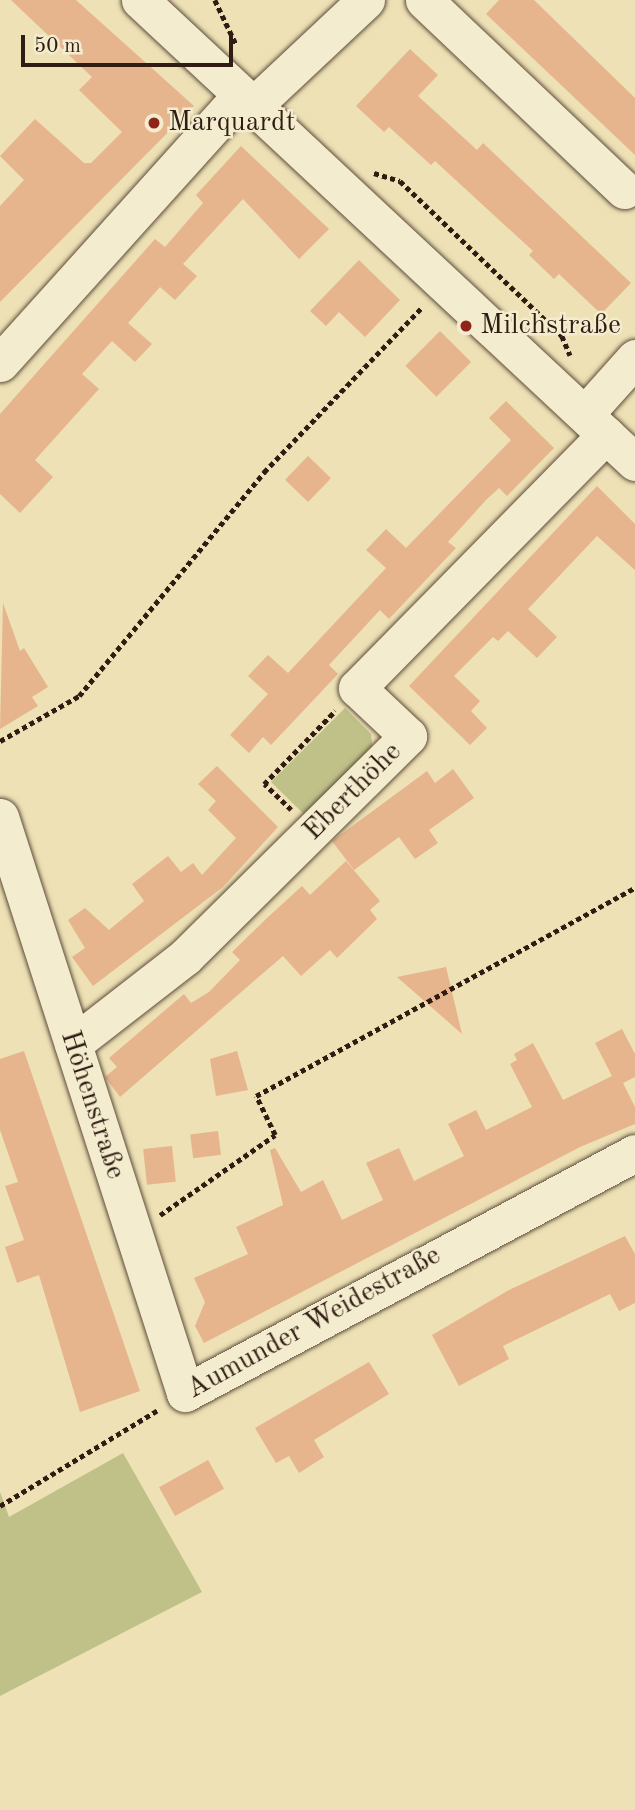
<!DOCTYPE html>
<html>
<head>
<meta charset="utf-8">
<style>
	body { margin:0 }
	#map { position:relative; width:635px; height:1810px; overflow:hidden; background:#ede1b5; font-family:"Old Standard TT",serif }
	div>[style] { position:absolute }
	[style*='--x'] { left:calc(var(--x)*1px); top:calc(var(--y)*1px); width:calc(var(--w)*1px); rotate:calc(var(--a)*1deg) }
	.green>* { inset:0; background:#c0c188 }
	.building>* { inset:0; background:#e7b58d; transform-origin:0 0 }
	.path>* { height:4.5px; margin-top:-2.25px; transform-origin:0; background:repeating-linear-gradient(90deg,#301c12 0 5px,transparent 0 8.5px) }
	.roads { filter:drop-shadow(0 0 2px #5f4d3b) drop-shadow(0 0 2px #5f4d3b) }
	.minor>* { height:37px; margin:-18.5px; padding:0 18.5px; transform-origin:18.5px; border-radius:18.5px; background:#f3eccf }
	.dots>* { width:19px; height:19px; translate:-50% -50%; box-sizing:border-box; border:4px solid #f3eccf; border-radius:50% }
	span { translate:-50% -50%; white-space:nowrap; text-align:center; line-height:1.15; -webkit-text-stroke:5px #f3eccf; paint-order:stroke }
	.poi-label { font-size:28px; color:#301c12 }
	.left { translate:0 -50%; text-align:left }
	.street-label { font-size:28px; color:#301c12 }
	.scale { position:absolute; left:21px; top:35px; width:212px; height:32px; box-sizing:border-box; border:4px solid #301c12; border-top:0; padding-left:9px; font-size:21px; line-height:24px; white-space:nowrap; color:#301c12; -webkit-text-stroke:5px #f3eccf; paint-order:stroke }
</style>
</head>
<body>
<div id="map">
	<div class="green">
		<div style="clip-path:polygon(345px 708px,371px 734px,373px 754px,308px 818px,271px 782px)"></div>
		<div style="clip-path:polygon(123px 1453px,202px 1592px,0 1696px,0 1492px,9px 1517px)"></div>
	</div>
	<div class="building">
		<div style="clip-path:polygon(11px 0,76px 0,194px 106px,0 302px,0 206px,24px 180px,0 156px,35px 119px,84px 163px,91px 163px,122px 132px,79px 90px,92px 77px)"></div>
		<div style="clip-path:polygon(499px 0,534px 0,635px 98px,635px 155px,486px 14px)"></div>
		<div style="clip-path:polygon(410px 49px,438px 75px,418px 96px,477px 150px,483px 143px,631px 283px,601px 314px,559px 274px,554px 279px,529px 255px,533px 251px,435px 161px,431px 165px,389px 127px,384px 132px,356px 106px)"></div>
		<div style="clip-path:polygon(241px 146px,329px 229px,299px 259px,243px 199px,183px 264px,197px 276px,175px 300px,160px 287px,128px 323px,152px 344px,135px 362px,112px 341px,82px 374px,99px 389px,35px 460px,53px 477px,20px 513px,0 494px,0 414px,155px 239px,165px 247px,203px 203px,196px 195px)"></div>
		<div style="clip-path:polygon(359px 260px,400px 300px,365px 337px,339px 312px,326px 326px,310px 311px)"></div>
		<div style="left:440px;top:331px;width:44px;height:49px;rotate:45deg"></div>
		<div style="clip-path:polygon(506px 401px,554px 448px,507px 496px,499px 488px,486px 500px,448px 542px,456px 548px,389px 619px,380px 610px,329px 665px,338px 674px,271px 745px,263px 737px,249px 753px,230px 735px,268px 694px,248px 676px,268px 655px,288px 673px,386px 568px,366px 550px,386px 529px,406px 548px,511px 440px,489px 418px)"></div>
		<div style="left:308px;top:456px;width:32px;height:33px;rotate:44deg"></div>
		<div style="clip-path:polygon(597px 486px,635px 524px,635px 570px,597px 536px,528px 609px,557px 637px,537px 658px,508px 631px,498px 641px,493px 637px,454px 676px,480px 701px,471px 711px,487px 728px,470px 745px,409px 686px)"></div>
		<div style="clip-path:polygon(3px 603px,20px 651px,24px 648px,48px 687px,32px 697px,38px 706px,0 729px)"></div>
		<div style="clip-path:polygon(217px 766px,278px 827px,223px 887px,93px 986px,72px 957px,85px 948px,68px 920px,85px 908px,109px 930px,144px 901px,132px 884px,168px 856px,181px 872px,193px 863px,202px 875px,236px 838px,208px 810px,216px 801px,198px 784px)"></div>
		<div style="clip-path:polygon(453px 769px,474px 798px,429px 830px,438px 843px,415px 859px,399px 837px,354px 870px,332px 841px,427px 771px,435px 783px)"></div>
		<div style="clip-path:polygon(346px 861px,380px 901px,370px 910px,377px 919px,337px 958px,330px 950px,301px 976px,283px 956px,120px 1097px,105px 1077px,117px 1067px,109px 1058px,184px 994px,191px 1003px,209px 992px,240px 960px,232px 952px,267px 918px,302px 886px,310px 895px)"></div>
		<div style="clip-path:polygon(446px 967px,462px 1034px,397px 977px)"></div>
		<div style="clip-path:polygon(622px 1029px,635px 1054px,635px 1077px,623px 1083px,635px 1107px,635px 1124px,580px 1147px,204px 1343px,195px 1326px,205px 1302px,194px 1278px,248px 1254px,236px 1227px,283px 1205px,270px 1150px,275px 1148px,301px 1192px,323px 1180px,342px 1220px,383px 1200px,366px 1163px,399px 1148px,414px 1181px,464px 1156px,448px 1124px,476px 1110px,486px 1130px,532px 1107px,510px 1064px,517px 1060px,514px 1054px,533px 1043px,563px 1100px,612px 1076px,595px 1043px)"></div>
		<div style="clip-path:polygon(24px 1051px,140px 1391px,80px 1412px,39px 1275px,17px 1283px,5px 1247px,24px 1240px,5px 1186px,18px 1182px,0 1130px,0 1059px)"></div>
		<div style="clip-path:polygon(237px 1051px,248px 1090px,216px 1096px,210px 1059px)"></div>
		<div style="left:218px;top:1131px;width:24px;height:28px;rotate:83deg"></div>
		<div style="left:172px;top:1146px;width:36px;height:29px;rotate:84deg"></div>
		<div style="clip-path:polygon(625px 1236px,635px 1254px,635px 1303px,619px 1311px,610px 1294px,503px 1346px,509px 1359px,459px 1386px,432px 1335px,509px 1290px)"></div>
		<div style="clip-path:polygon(369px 1362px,389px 1394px,314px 1440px,324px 1457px,299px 1473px,289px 1456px,276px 1463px,255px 1428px)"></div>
		<div style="left:208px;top:1460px;width:33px;height:56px;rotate:61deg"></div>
	</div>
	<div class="path">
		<div style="--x:215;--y:0;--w:49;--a:64.5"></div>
		<div style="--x:374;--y:173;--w:27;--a:17"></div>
		<div style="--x:400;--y:181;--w:224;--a:43.7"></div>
		<div style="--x:562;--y:336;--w:21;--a:67"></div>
		<div style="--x:0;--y:741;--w:91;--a:-29.7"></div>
		<div style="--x:79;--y:696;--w:291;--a:-50.4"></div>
		<div style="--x:264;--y:472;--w:228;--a:-46.2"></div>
		<div style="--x:291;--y:810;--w:37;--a:-136"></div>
		<div style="--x:264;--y:784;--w:102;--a:-45.8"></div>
		<div style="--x:160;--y:1215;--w:140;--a:-34.8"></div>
		<div style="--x:275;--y:1135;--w:43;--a:-116"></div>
		<div style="--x:256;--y:1096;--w:432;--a:-28.8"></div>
		<div style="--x:0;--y:1506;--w:185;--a:-31.3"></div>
	</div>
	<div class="roads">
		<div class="minor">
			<div style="--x:140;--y:0;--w:677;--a:43.03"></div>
			<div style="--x:424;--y:0;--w:276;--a:43.5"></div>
			<div style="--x:253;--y:106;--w:155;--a:-43.2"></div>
			<div style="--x:0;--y:363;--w:360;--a:-48"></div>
			<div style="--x:585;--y:414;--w:75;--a:-48.2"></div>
			<div style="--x:0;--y:817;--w:605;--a:72.19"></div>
			<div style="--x:185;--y:1393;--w:510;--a:-28.07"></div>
			<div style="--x:73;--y:1044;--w:142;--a:-37.8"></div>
			<div style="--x:185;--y:957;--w:314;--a:-44.7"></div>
			<div style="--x:408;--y:736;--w:70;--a:-136.7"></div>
			<div style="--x:357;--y:688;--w:355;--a:-45.5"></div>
		</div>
	</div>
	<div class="dots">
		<div style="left:154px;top:123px;background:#8f2418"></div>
		<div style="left:466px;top:326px;background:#8f2418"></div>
	</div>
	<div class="poi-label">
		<span class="left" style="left:168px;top:123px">Marquardt</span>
		<span class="left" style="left:480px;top:326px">Milchstraße</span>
	</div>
	<div class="street-label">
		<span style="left:353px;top:792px;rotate:-45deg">Eberthöhe</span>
		<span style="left:92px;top:1105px;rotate:72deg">Höhenstraße</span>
		<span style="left:314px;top:1323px;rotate:-29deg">Aumunder Weidestraße</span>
	</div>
	<div class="scale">50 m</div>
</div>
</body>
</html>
